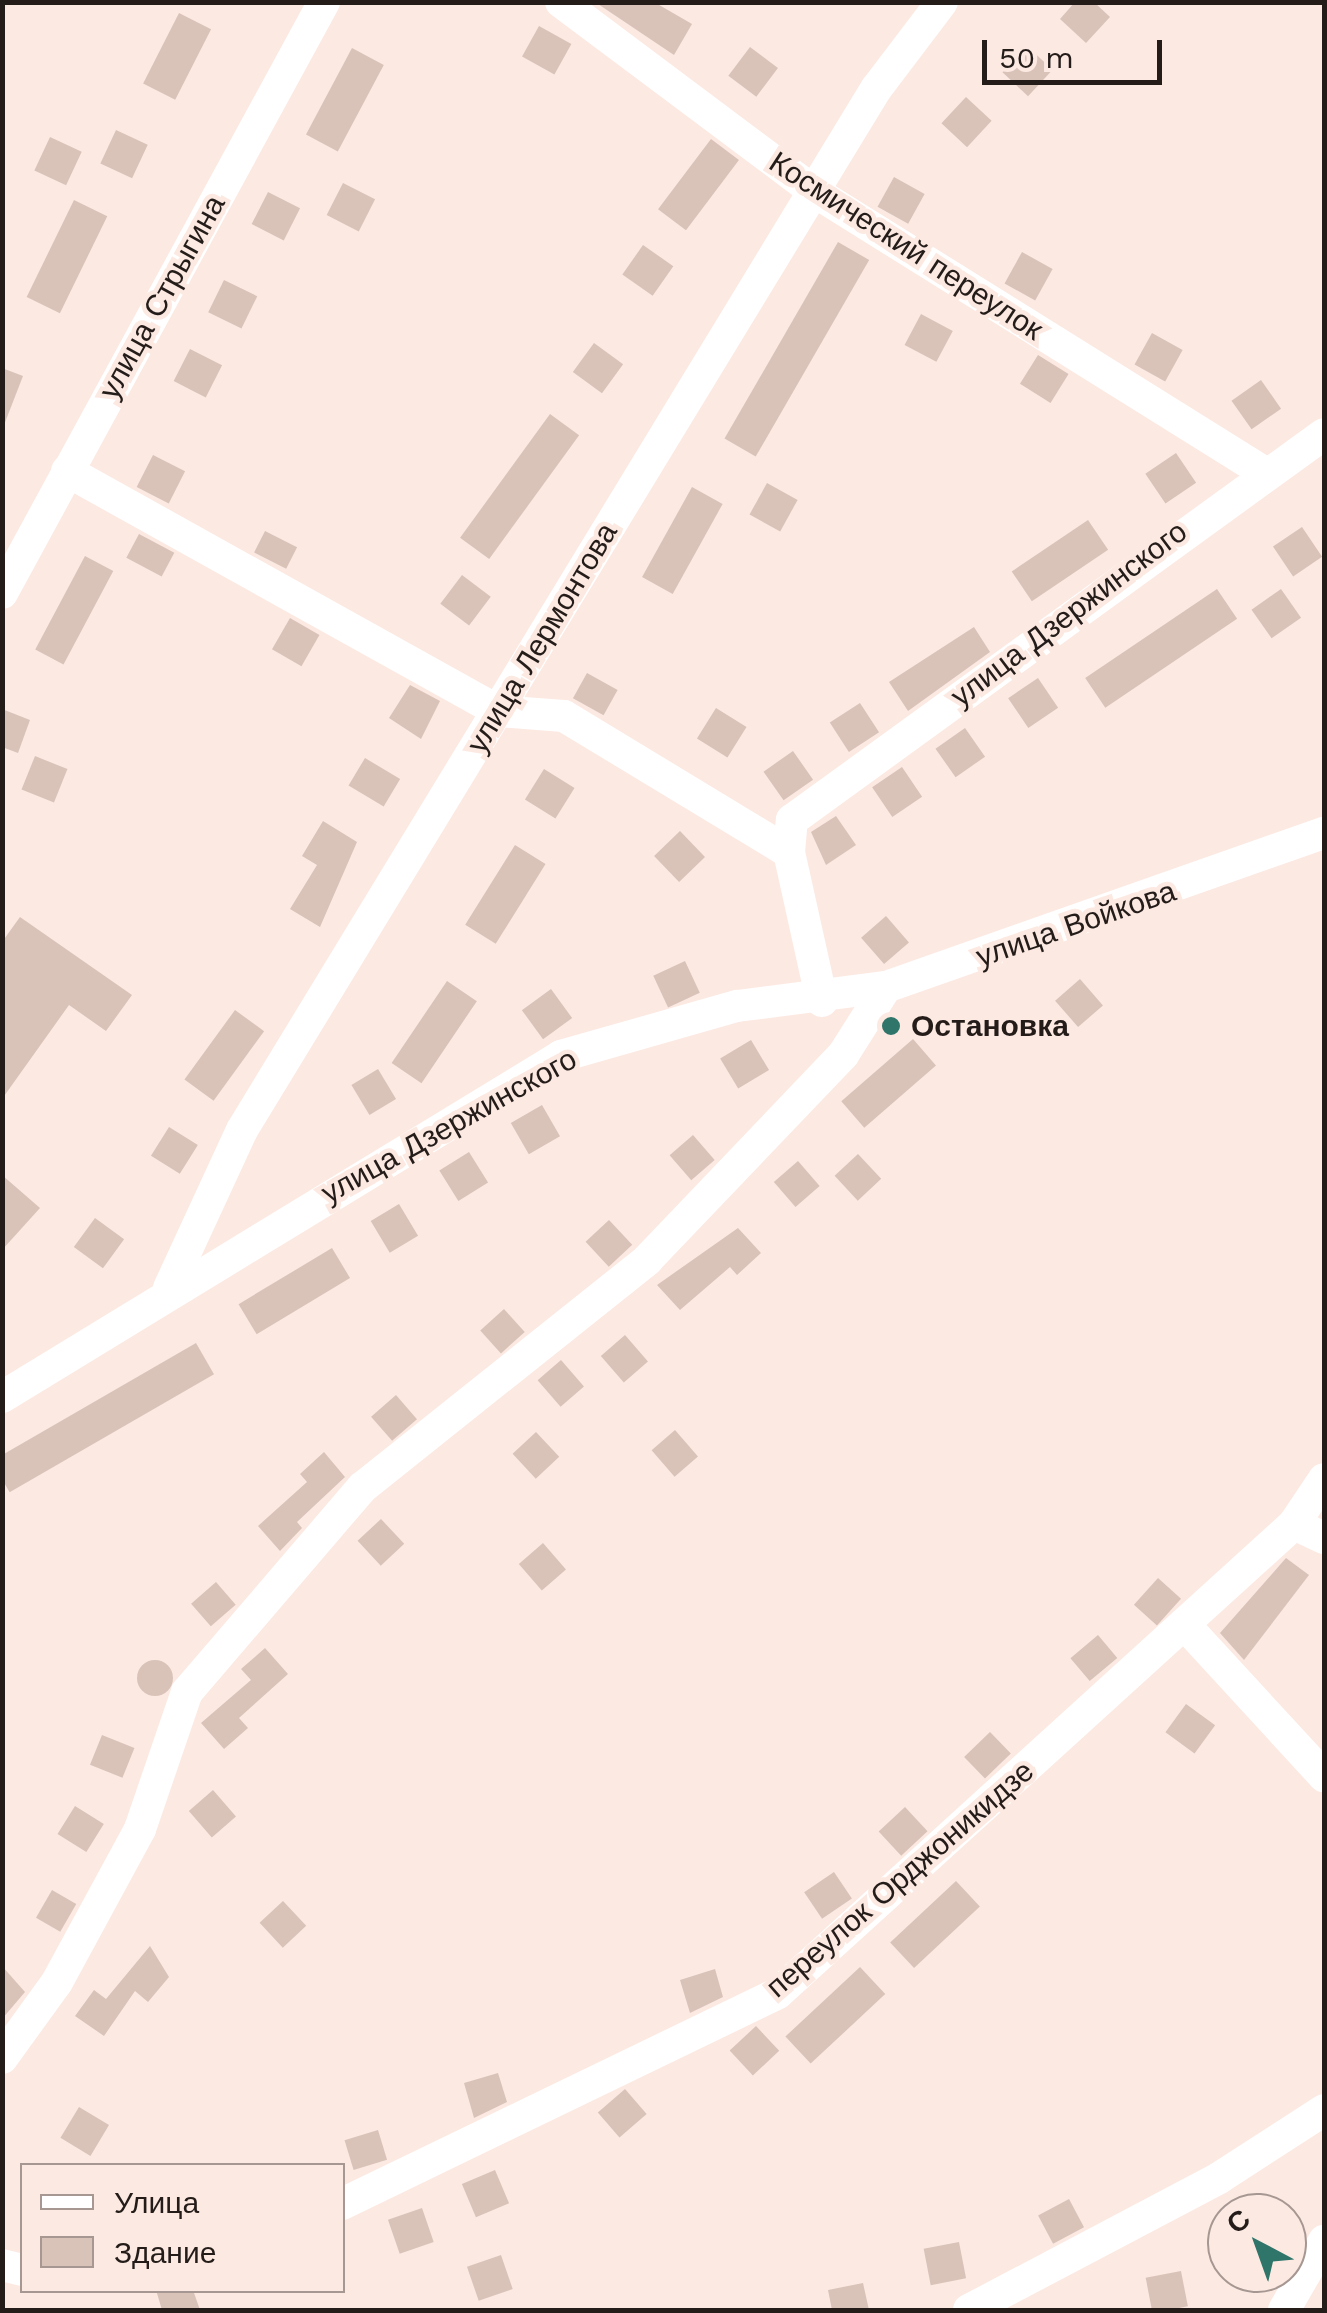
<!DOCTYPE html>
<html>
<head>
<meta charset="utf-8">
<style>
	body { margin:0 }
	#map { position:relative; width:1327px; height:2313px; overflow:hidden; background:#fce9e2; font-family:"Work Sans",sans-serif }
	div>[style] { position:absolute }
	[style*='--x'] { left:calc(var(--x)*1px); top:calc(var(--y)*1px); width:calc(var(--w)*1px); rotate:calc(var(--a)*1deg) }
	.building>* { inset:0; background:#d9c3b9; transform-origin:0 0 }
	.round { border-radius:50% }
	.minor>* { height:32px; margin:-16px; padding:0 16px; transform-origin:16px; border-radius:16px; background:#fff }
	.dots>* { width:28px; height:28px; translate:-50% -50%; box-sizing:border-box; border:5px solid #fce9e2; border-radius:50% }
	span { translate:-50% -50%; white-space:nowrap; text-align:center; line-height:1.15; -webkit-text-stroke:9px #fce9e2; paint-order:stroke }
	.street-label { font-size:30px; color:#241c19 }
	.poi-label { font-size:30px; color:#241c19; font-weight:700 }
	.left { translate:0 -50%; text-align:left }
	.frame { position:absolute; inset:0; border:5px solid #241c19; pointer-events:none }
	.legend { position:absolute; left:20px; top:2163px; width:325px; height:130px; box-sizing:border-box; background:#fce9e2; border:2px solid #a69792; margin:0; padding:12px 18px; list-style:none; font-size:30px; color:#241c19 }
	.legend li { display:flex; align-items:center; gap:20px; height:50px }
	.legend b { width:50px; border:2px solid #a69792 }
	.north { position:absolute; left:1207px; top:2193px; width:100px; height:100px; box-sizing:border-box; background:#fce9e2; border:2px solid #a69792; border-radius:50%; rotate:319deg; font-size:28px; font-weight:700; line-height:40px; text-align:center; color:#241c19 }
	.north::after { content:''; display:block; margin:auto; width:35px; height:45px; background:#2f756a; clip-path:polygon(50% 0,100% 100%,50% 72%,0 100%) }
	.scale { position:absolute; left:982px; top:40px; width:180px; height:45px; box-sizing:border-box; border:5px solid #241c19; border-top:0; padding-left:12px; font-size:30px; line-height:35px; white-space:nowrap; color:#241c19; -webkit-text-stroke:8px #fce9e2; paint-order:stroke }
</style>
</head>
<body>
<div id="map">
	<div class="building">
		<div style="clip-path:polygon(595px 2px,654px 2px,692px 24px,674px 55px)"></div>
		<div style="clip-path:polygon(1075px 2px,1094px 2px,1110px 17px,1086px 43px,1060px 19px)"></div>
		<div style="left:179px;top:13px;width:36px;height:79px;rotate:27deg"></div>
		<div style="left:539px;top:26px;width:37px;height:35px;rotate:29deg"></div>
		<div style="left:1027px;top:46px;width:35px;height:36px;rotate:43deg"></div>
		<div style="left:750px;top:47px;width:35px;height:36px;rotate:37deg"></div>
		<div style="left:352px;top:48px;width:36px;height:98px;rotate:28deg"></div>
		<div style="left:966px;top:97px;width:35px;height:36px;rotate:43deg"></div>
		<div style="left:116px;top:130px;width:35px;height:37px;rotate:25deg"></div>
		<div style="left:50px;top:137px;width:35px;height:37px;rotate:25deg"></div>
		<div style="left:711px;top:139px;width:35px;height:88px;rotate:37deg"></div>
		<div style="left:894px;top:177px;width:35px;height:34px;rotate:29deg"></div>
		<div style="left:343px;top:183px;width:36px;height:36px;rotate:27deg"></div>
		<div style="left:268px;top:192px;width:36px;height:36px;rotate:27deg"></div>
		<div style="left:74px;top:200px;width:37px;height:108px;rotate:26deg"></div>
		<div style="left:838px;top:242px;width:36px;height:227px;rotate:30deg"></div>
		<div style="left:643px;top:245px;width:37px;height:36px;rotate:35deg"></div>
		<div style="left:1022px;top:252px;width:35px;height:36px;rotate:29deg"></div>
		<div style="left:224px;top:280px;width:37px;height:36px;rotate:26deg"></div>
		<div style="left:921px;top:314px;width:36px;height:35px;rotate:28deg"></div>
		<div style="left:1152px;top:333px;width:35px;height:36px;rotate:29deg"></div>
		<div style="left:594px;top:343px;width:36px;height:36px;rotate:36deg"></div>
		<div style="left:190px;top:349px;width:36px;height:36px;rotate:27deg"></div>
		<div style="left:1038px;top:355px;width:36px;height:34px;rotate:32deg"></div>
		<div style="clip-path:polygon(2px 368px,23px 376px,4px 425px,2px 425px)"></div>
		<div style="left:1261px;top:380px;width:35px;height:36px;rotate:55deg"></div>
		<div style="left:550px;top:414px;width:36px;height:153px;rotate:36deg"></div>
		<div style="left:1176px;top:453px;width:36px;height:37px;rotate:56deg"></div>
		<div style="left:153px;top:455px;width:36px;height:36px;rotate:27deg"></div>
		<div style="left:767px;top:483px;width:35px;height:36px;rotate:29deg"></div>
		<div style="left:692px;top:487px;width:35px;height:103px;rotate:29deg"></div>
		<div style="left:1088px;top:520px;width:36px;height:92px;rotate:56deg"></div>
		<div style="left:1302px;top:527px;width:36px;height:35px;rotate:56deg"></div>
		<div style="left:265px;top:531px;width:36px;height:24px;rotate:27deg"></div>
		<div style="left:139px;top:534px;width:40px;height:27px;rotate:28deg"></div>
		<div style="left:85px;top:556px;width:32px;height:106px;rotate:28deg"></div>
		<div style="left:462px;top:575px;width:36px;height:36px;rotate:37deg"></div>
		<div style="left:1217px;top:589px;width:36px;height:159px;rotate:56deg"></div>
		<div style="left:1281px;top:589px;width:35px;height:36px;rotate:55deg"></div>
		<div style="left:290px;top:618px;width:34px;height:36px;rotate:30deg"></div>
		<div style="clip-path:polygon(974px 627px,990px 652px,908px 711px,889px 682px)"></div>
		<div style="left:587px;top:673px;width:35px;height:29px;rotate:29deg"></div>
		<div style="left:1038px;top:678px;width:36px;height:36px;rotate:56deg"></div>
		<div style="clip-path:polygon(410px 685px,440px 701px,421px 739px,389px 718px)"></div>
		<div style="left:860px;top:703px;width:35px;height:36px;rotate:57deg"></div>
		<div style="left:716px;top:708px;width:36px;height:36px;rotate:32deg"></div>
		<div style="clip-path:polygon(2px 709px,30px 720px,18px 753px,2px 747px)"></div>
		<div style="left:965px;top:728px;width:35px;height:36px;rotate:55deg"></div>
		<div style="left:793px;top:751px;width:35px;height:36px;rotate:55deg"></div>
		<div style="left:35px;top:756px;width:35px;height:36px;rotate:22deg"></div>
		<div style="left:365px;top:758px;width:41px;height:32px;rotate:31deg"></div>
		<div style="left:902px;top:767px;width:36px;height:36px;rotate:56deg"></div>
		<div style="left:544px;top:769px;width:36px;height:36px;rotate:32deg"></div>
		<div style="clip-path:polygon(836px 816px,856px 845px,826px 865px,811px 832px)"></div>
		<div style="clip-path:polygon(323px 821px,357px 842px,320px 927px,290px 909px,317px 865px,302px 856px)"></div>
		<div style="left:680px;top:831px;width:36px;height:36px;rotate:46deg"></div>
		<div style="left:515px;top:845px;width:36px;height:94px;rotate:32deg"></div>
		<div style="left:886px;top:916px;width:35px;height:33px;rotate:49deg"></div>
		<div style="clip-path:polygon(20px 917px,132px 995px,106px 1031px,69px 1005px,2px 1099px,2px 942px)"></div>
		<div style="left:685px;top:961px;width:35px;height:35px;rotate:65deg"></div>
		<div style="left:1080px;top:979px;width:35px;height:33px;rotate:49deg"></div>
		<div style="left:447px;top:981px;width:36px;height:99px;rotate:34deg"></div>
		<div style="left:551px;top:989px;width:36px;height:36px;rotate:54deg"></div>
		<div style="left:235px;top:1010px;width:36px;height:86px;rotate:36deg"></div>
		<div style="left:913px;top:1039px;width:35px;height:95px;rotate:49deg"></div>
		<div style="left:751px;top:1040px;width:35px;height:36px;rotate:59deg"></div>
		<div style="left:378px;top:1069px;width:35px;height:31px;rotate:59deg"></div>
		<div style="left:542px;top:1105px;width:36px;height:36px;rotate:60deg"></div>
		<div style="left:169px;top:1127px;width:34px;height:34px;rotate:32deg"></div>
		<div style="left:693px;top:1135px;width:33px;height:31px;rotate:49deg"></div>
		<div style="left:469px;top:1152px;width:36px;height:35px;rotate:58deg"></div>
		<div style="left:858px;top:1154px;width:34px;height:32px;rotate:47deg"></div>
		<div style="left:798px;top:1161px;width:33px;height:32px;rotate:49deg"></div>
		<div style="clip-path:polygon(2px 1175px,40px 1208px,2px 1250px)"></div>
		<div style="left:399px;top:1204px;width:37px;height:33px;rotate:59deg"></div>
		<div style="left:95px;top:1218px;width:36px;height:36px;rotate:36deg"></div>
		<div style="left:609px;top:1220px;width:34px;height:32px;rotate:47deg"></div>
		<div style="clip-path:polygon(738px 1228px,761px 1253px,737px 1275px,730px 1267px,680px 1310px,657px 1285px)"></div>
		<div style="left:332px;top:1248px;width:35px;height:109px;rotate:59deg"></div>
		<div style="left:504px;top:1309px;width:31px;height:32px;rotate:48deg"></div>
		<div style="left:625px;top:1335px;width:35px;height:32px;rotate:49deg"></div>
		<div style="left:196px;top:1343px;width:36px;height:236px;rotate:60deg"></div>
		<div style="left:561px;top:1360px;width:35px;height:31px;rotate:49deg"></div>
		<div style="left:396px;top:1395px;width:32px;height:33px;rotate:49deg"></div>
		<div style="left:675px;top:1430px;width:35px;height:31px;rotate:49deg"></div>
		<div style="left:536px;top:1432px;width:34px;height:32px;rotate:47deg"></div>
		<div style="clip-path:polygon(324px 1452px,345px 1477px,297px 1522px,302px 1528px,280px 1551px,258px 1526px,307px 1482px,300px 1474px)"></div>
		<div style="left:381px;top:1519px;width:34px;height:32px;rotate:47deg"></div>
		<div style="left:543px;top:1543px;width:35px;height:32px;rotate:49deg"></div>
		<div style="clip-path:polygon(1286px 1558px,1309px 1575px,1244px 1660px,1220px 1633px)"></div>
		<div style="left:1158px;top:1578px;width:31px;height:36px;rotate:42deg"></div>
		<div style="left:216px;top:1582px;width:30px;height:33px;rotate:49deg"></div>
		<div style="left:1098px;top:1635px;width:30px;height:36px;rotate:50deg"></div>
		<div style="clip-path:polygon(265px 1648px,288px 1674px,239px 1718px,248px 1728px,224px 1749px,201px 1723px,251px 1680px,241px 1669px)"></div>
		<div class="round" style="left:137px;top:1660px;width:36px;height:36px"></div>
		<div style="left:1186px;top:1704px;width:36px;height:35px;rotate:36deg"></div>
		<div style="left:990px;top:1732px;width:30px;height:36px;rotate:46deg"></div>
		<div style="left:102px;top:1735px;width:35px;height:32px;rotate:22deg"></div>
		<div style="left:213px;top:1790px;width:35px;height:32px;rotate:49deg"></div>
		<div style="left:75px;top:1806px;width:34px;height:33px;rotate:32deg"></div>
		<div style="left:905px;top:1807px;width:33px;height:36px;rotate:47deg"></div>
		<div style="left:834px;top:1872px;width:32px;height:36px;rotate:56deg"></div>
		<div style="left:956px;top:1881px;width:35px;height:90px;rotate:47deg"></div>
		<div style="left:52px;top:1890px;width:28px;height:32px;rotate:30deg"></div>
		<div style="left:283px;top:1901px;width:34px;height:32px;rotate:47deg"></div>
		<div style="clip-path:polygon(150px 1946px,169px 1977px,148px 2002px,135px 1991px,104px 2036px,75px 2016px,94px 1990px,106px 1999px)"></div>
		<div style="clip-path:polygon(2px 1966px,25px 1992px,2px 2019px)"></div>
		<div style="left:860px;top:1967px;width:37px;height:102px;rotate:47deg"></div>
		<div style="clip-path:polygon(715px 1969px,723px 1997px,690px 2013px,680px 1980px)"></div>
		<div style="left:756px;top:2026px;width:34px;height:36px;rotate:47deg"></div>
		<div style="clip-path:polygon(498px 2073px,507px 2102px,474px 2118px,464px 2083px)"></div>
		<div style="left:625px;top:2089px;width:33px;height:36px;rotate:49deg"></div>
		<div style="left:79px;top:2107px;width:35px;height:36px;rotate:31deg"></div>
		<div style="left:378px;top:2130px;width:31px;height:35px;rotate:73deg"></div>
		<div style="left:495px;top:2170px;width:36px;height:36px;rotate:67deg"></div>
		<div style="left:1069px;top:2199px;width:32px;height:35px;rotate:62deg"></div>
		<div style="left:422px;top:2208px;width:36px;height:36px;rotate:71deg"></div>
		<div style="left:959px;top:2242px;width:37px;height:36px;rotate:79deg"></div>
		<div style="left:501px;top:2255px;width:36px;height:36px;rotate:71deg"></div>
		<div style="left:1181px;top:2271px;width:36px;height:36px;rotate:79deg"></div>
		<div style="clip-path:polygon(863px 2283px,869px 2310px,832px 2310px,828px 2290px)"></div>
		<div style="clip-path:polygon(156px 2290px,193px 2290px,200px 2310px,162px 2310px)"></div>
	</div>
	<div class="minor">
		<div style="--x:561;--y:2;--w:317;--a:36.8"></div>
		<div style="--x:815;--y:192;--w:527;--a:31.97"></div>
		<div style="--x:67;--y:471;--w:493;--a:29.1"></div>
		<div style="--x:498;--y:711;--w:66;--a:4.3"></div>
		<div style="--x:564;--y:716;--w:263;--a:31.2"></div>
		<div style="--x:2;--y:593;--w:673;--a:-61.42"></div>
		<div style="--x:822;--y:1001;--w:153;--a:-102.5"></div>
		<div style="--x:789;--y:852;--w:32;--a:-85"></div>
		<div style="--x:792;--y:820;--w:657;--a:-35.96"></div>
		<div style="--x:169;--y:1288;--w:174;--a:-65.2"></div>
		<div style="--x:242;--y:1130;--w:1219;--a:-58.66"></div>
		<div style="--x:876;--y:89;--w:109;--a:-52.8"></div>
		<div style="--x:2;--y:1397;--w:655;--a:-31.38"></div>
		<div style="--x:561;--y:1056;--w:183;--a:-15.9"></div>
		<div style="--x:737;--y:1006;--w:150;--a:-7.3"></div>
		<div style="--x:886;--y:987;--w:464;--a:-19.4"></div>
		<div style="--x:1294;--y:1524;--w:33;--a:25"></div>
		<div style="--x:1184;--y:1624;--w:207;--a:47.4"></div>
		<div style="--x:2;--y:2058;--w:94;--a:-54.1"></div>
		<div style="--x:57;--y:1982;--w:174;--a:-61.5"></div>
		<div style="--x:140;--y:1829;--w:145;--a:-71.1"></div>
		<div style="--x:187;--y:1692;--w:270;--a:-49.4"></div>
		<div style="--x:363;--y:1487;--w:364;--a:-38.6"></div>
		<div style="--x:647;--y:1260;--w:284;--a:-46.3"></div>
		<div style="--x:843;--y:1055;--w:80;--a:-57.7"></div>
		<div style="--x:342;--y:2204;--w:484;--a:-25.8"></div>
		<div style="--x:778;--y:1993;--w:697;--a:-42.27"></div>
		<div style="--x:1294;--y:1524;--w:54;--a:-56.3"></div>
		<div style="--x:2;--y:2265;--w:21;--a:14"></div>
		<div style="--x:969;--y:2310;--w:283;--a:-27.8"></div>
		<div style="--x:1219;--y:2178;--w:125;--a:-32.9"></div>
		<div style="--x:1284;--y:2310;--w:80;--a:-59.9"></div>
	</div>
	<div class="dots">
		<div style="left:891px;top:1026px;background:#2f756a"></div>
	</div>
	<div class="street-label">
		<span style="left:906px;top:246px;rotate:33deg">Космический переулок</span>
		<span style="left:162px;top:297px;rotate:-61deg">улица Стрыгина</span>
		<span style="left:1069px;top:614px;rotate:-37deg">улица Дзержинского</span>
		<span style="left:542px;top:638px;rotate:-59deg">улица Лермонтова</span>
		<span style="left:1076px;top:924px;rotate:-19deg">улица Войкова</span>
		<span style="left:449px;top:1126px;rotate:-29deg">улица Дзержинского</span>
		<span style="left:900px;top:1879px;rotate:-41deg">переулок Орджоникидзе</span>
	</div>
	<div class="poi-label">
		<span class="left" style="left:911px;top:1026px">Остановка</span>
	</div>
	<div class="frame"></div>
	<ul class="legend">
	<li><b style="height:12px;background:#fff"></b>Улица</li>
	<li><b style="height:28px;background:#d9c3b9"></b>Здание</li>
	</ul>
	<div class="north">С</div>
	<div class="scale">50 m</div>
</div>
</body>
</html>
